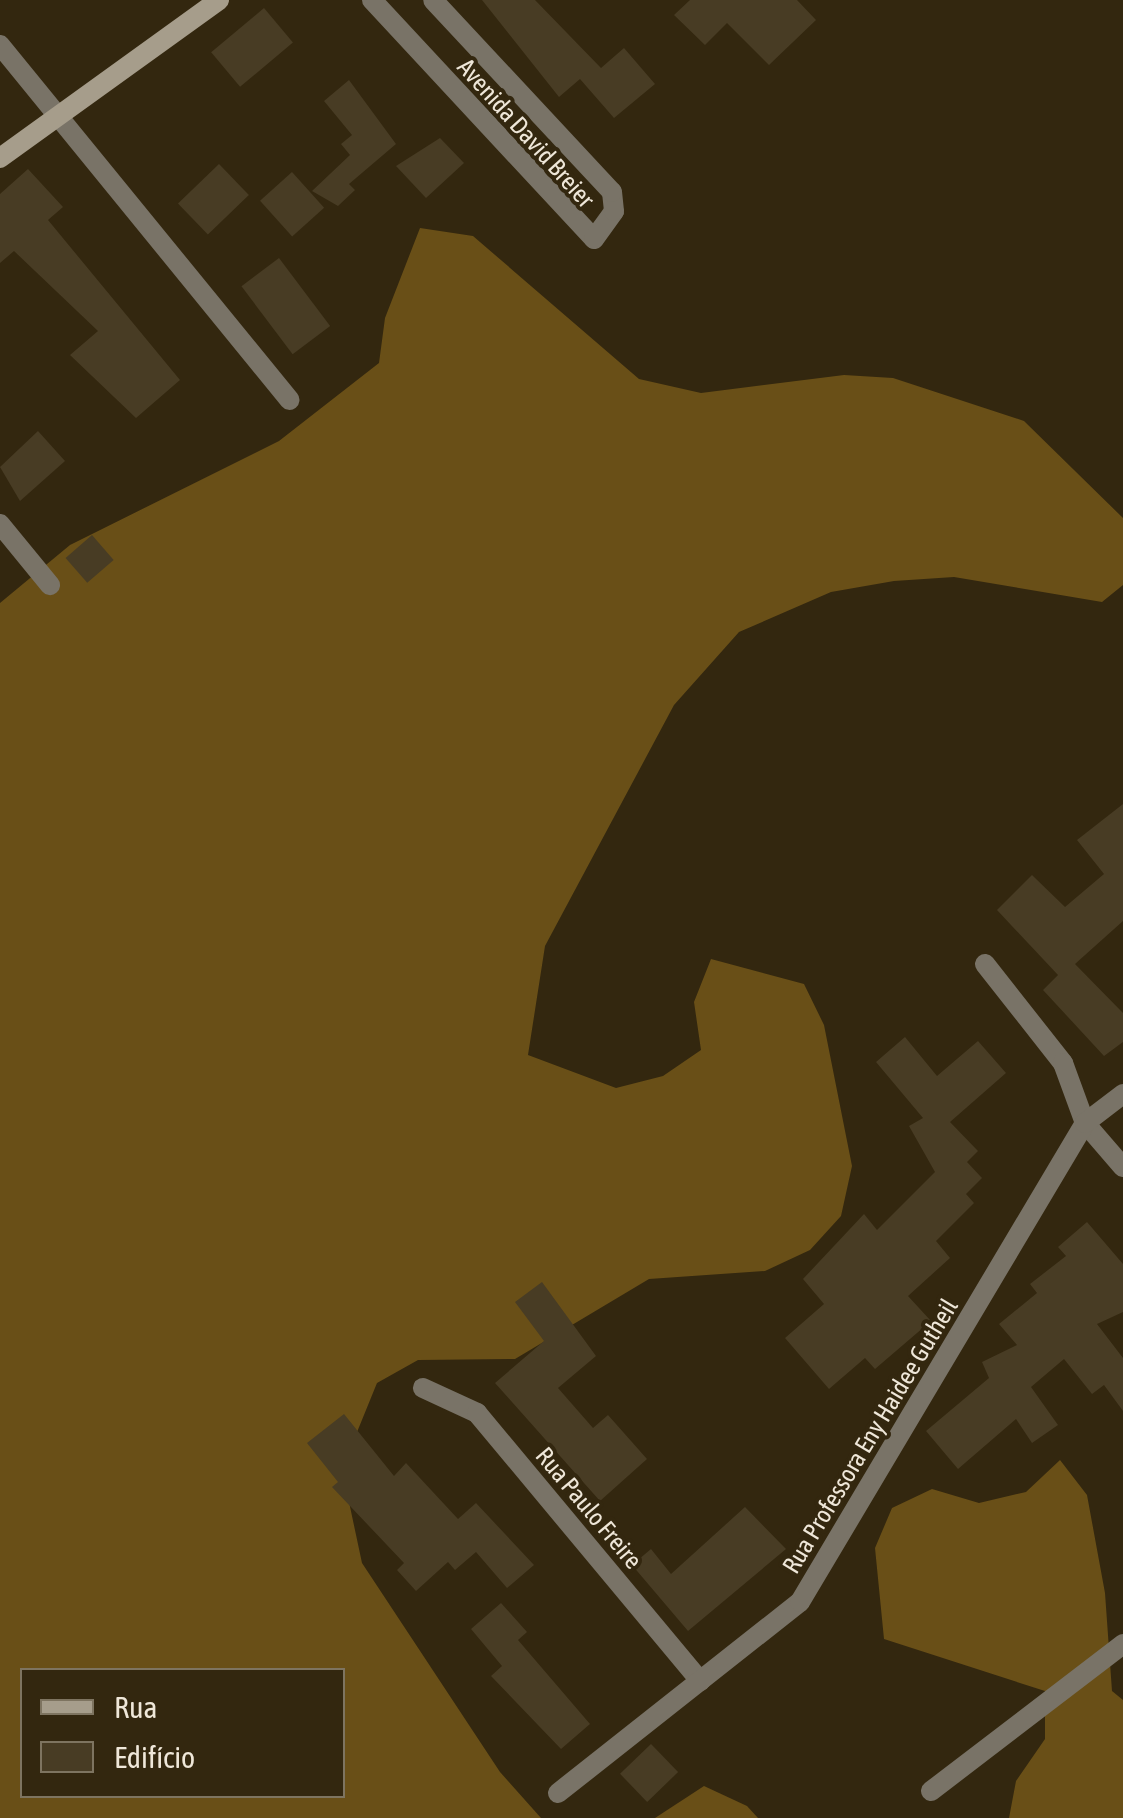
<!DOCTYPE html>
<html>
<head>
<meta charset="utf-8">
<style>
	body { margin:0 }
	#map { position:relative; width:1123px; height:1818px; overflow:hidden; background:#33270f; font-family:"Asap Condensed",sans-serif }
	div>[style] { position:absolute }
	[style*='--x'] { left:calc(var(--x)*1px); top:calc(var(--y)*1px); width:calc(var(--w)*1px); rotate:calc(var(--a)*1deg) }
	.forest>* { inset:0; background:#694f17 }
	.building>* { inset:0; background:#483c24; transform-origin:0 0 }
	.street>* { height:20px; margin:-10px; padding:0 10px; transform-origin:10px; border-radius:10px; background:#797367 }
	.secondary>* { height:20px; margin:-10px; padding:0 10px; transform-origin:10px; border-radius:10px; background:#a69d8b }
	span { translate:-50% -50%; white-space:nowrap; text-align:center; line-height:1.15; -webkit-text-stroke:8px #33270f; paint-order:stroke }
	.street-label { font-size:25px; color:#efe7d9 }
	.legend { position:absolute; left:20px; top:1668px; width:325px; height:130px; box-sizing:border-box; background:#33270f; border:2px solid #7e7460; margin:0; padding:12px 18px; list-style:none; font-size:30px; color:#efe7d9 }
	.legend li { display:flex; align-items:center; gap:20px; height:50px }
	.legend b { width:50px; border:2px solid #7e7460 }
</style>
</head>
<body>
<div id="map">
	<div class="forest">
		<div style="clip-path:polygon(evenodd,420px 228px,473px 236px,639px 379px,701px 393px,844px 375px,893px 378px,1024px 421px,1123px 518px,1123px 585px,1102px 602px,954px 577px,894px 581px,831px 592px,739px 632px,674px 705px,545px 946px,528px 1055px,616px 1088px,663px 1076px,701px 1050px,694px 1002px,711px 959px,804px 984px,824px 1025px,852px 1166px,841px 1216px,810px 1250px,765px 1271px,649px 1279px,515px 1359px,418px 1360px,377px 1383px,342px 1469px,362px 1563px,500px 1772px,541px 1818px,0 1818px,0 603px,70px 545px,279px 441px,379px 363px,385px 318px,420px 228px,22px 1670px,342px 1670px,342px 1796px,22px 1796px,22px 1670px)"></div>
		<div style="clip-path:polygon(1060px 1460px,1087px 1495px,1105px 1593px,1112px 1691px,1123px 1700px,1123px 1818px,1009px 1818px,1016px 1781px,1045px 1739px,1045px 1691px,884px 1639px,875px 1548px,892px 1508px,932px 1489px,979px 1503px,1026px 1492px)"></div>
		<div style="clip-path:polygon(704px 1786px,747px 1806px,758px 1818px,655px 1818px)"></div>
	</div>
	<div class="building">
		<div style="clip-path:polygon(482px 0,535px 0,601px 68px,624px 48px,655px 84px,614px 118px,580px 79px,559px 97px)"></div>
		<div style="clip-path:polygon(690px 0,797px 0,816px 20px,769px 65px,727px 23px,705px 45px,674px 15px)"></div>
		<div style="left:264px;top:8px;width:45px;height:69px;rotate:50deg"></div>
		<div style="clip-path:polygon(349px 80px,396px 144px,349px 184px,355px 190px,338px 206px,312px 191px,350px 155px,341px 144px,352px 135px,324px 101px)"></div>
		<div style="clip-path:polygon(440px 138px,464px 163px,426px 198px,396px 166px)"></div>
		<div style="left:219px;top:164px;width:43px;height:57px;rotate:46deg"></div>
		<div style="clip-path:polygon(28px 169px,63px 207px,48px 220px,180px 380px,136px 418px,70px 355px,98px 331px,14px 251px,0 263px,0 194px)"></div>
		<div style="left:292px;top:172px;width:48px;height:43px;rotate:48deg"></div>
		<div style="left:279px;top:258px;width:85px;height:47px;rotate:53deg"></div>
		<div style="clip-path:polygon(38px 431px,65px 461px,20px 501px,0 467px)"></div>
		<div style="left:92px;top:535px;width:33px;height:35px;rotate:49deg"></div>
		<div style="clip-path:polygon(1123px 804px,1123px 921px,1075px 964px,1123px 1013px,1123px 1042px,1104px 1056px,1043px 990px,1058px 975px,997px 910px,1032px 875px,1065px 907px,1104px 874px,1077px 840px)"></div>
		<div style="clip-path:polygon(905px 1037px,937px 1076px,978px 1041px,1006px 1073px,950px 1122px,978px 1151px,967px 1162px,982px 1178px,966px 1194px,974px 1203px,936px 1241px,950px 1258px,908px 1296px,931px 1321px,875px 1369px,865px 1358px,829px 1389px,785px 1338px,824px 1304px,803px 1279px,864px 1214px,877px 1230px,935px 1172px,909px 1126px,923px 1118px,876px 1062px)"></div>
		<div style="clip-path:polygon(1087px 1222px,1123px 1264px,1123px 1312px,1097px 1324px,1123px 1358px,1123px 1411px,1104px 1385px,1092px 1394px,1064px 1359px,1031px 1387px,1058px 1425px,1032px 1443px,1016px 1419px,958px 1469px,926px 1431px,989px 1378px,982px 1362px,1017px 1345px,999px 1324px,1037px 1293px,1030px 1284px,1066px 1256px,1058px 1247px)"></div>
		<div style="clip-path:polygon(542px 1282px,596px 1356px,558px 1388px,593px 1428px,608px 1415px,647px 1459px,600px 1501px,495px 1383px,544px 1341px,515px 1302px)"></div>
		<div style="clip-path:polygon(344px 1414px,394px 1476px,406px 1463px,458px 1519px,476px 1503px,534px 1565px,507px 1588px,476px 1552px,455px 1570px,448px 1562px,416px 1591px,397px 1570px,404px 1563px,332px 1487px,338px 1482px,307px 1443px)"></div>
		<div style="clip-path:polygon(745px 1507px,786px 1549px,688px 1631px,632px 1565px,651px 1549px,671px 1574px)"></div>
		<div style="clip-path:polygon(501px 1603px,527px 1632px,518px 1640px,590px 1724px,561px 1749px,491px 1676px,502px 1666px,471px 1629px)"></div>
		<div style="left:651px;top:1744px;width:39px;height:43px;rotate:46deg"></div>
	</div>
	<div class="street">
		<div style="--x:372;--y:0;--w:326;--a:47.1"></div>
		<div style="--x:594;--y:239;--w:34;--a:-54"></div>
		<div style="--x:614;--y:211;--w:19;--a:-96"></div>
		<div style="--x:612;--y:192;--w:262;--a:-133"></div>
		<div style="--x:0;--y:45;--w:458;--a:50.8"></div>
		<div style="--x:0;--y:524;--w:79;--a:50.7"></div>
		<div style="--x:985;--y:964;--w:126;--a:51.8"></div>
		<div style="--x:1063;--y:1063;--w:64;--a:69.9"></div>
		<div style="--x:1085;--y:1123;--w:58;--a:49.2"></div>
		<div style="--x:423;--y:1388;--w:60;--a:24.8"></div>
		<div style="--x:477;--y:1413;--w:349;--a:50.2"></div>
		<div style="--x:931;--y:1791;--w:242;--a:-37.4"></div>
		<div style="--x:558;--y:1793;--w:308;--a:-38.3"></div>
		<div style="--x:800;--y:1602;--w:557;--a:-59.25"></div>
		<div style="--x:1085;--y:1123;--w:48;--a:-37.3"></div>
	</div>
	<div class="secondary">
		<div style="--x:0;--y:158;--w:270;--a:-35.8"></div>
	</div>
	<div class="street-label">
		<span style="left:526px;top:133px;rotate:48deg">Avenida David Breier</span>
		<span style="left:870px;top:1436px;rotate:-59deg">Rua Professora Eny Haidee Gutheil</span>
		<span style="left:589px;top:1508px;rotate:50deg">Rua Paulo Freire</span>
	</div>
	<ul class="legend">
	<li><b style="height:12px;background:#a69d8b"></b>Rua</li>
	<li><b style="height:28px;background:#483c24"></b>Edifício</li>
	</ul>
</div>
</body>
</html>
